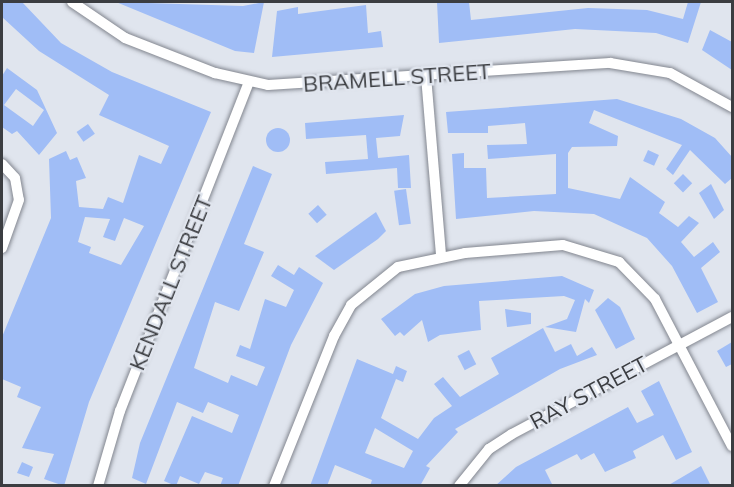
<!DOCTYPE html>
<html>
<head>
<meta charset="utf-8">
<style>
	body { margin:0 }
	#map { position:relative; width:734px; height:487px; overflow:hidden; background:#e0e5ee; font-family:Mulish,sans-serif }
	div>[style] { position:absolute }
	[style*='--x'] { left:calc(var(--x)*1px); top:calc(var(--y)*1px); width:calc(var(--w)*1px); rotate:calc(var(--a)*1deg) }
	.building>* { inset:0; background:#a0bdf6; transform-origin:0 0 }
	.round { border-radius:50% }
	.roads { filter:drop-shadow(0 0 2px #82868f) drop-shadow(0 0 2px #82868f) }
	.minor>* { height:10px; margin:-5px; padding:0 5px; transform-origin:5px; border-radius:5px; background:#fff }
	span { translate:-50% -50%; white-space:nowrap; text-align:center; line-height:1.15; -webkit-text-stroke:5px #e0e5ee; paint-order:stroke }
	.street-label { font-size:22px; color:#3b3d41 }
	.frame { position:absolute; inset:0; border:3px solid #3b3d41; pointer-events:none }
</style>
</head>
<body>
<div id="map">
	<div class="building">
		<div style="clip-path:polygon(evenodd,2px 2px,22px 2px,61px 43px,112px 72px,211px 112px,89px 402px,64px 486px,44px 479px,54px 454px,22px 448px,41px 407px,17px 397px,21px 387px,2px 379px,2px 337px,51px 218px,49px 159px,66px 151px,70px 160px,77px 157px,86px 178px,76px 181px,79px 207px,103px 209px,108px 197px,123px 203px,139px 155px,161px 164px,169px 146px,99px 115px,109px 95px,39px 51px,2px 17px,2px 2px,85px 217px,110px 219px,103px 237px,115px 241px,124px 218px,144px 226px,121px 265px,89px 253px,91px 247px,78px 242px,85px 217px)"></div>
		<div style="clip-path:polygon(116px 2px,243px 6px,264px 2px,254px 53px,235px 51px)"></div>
		<div style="clip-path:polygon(437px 2px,469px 2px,471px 20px,588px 8px,647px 10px,683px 19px,688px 2px,701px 2px,688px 43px,656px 33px,575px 29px,439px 43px)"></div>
		<div style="clip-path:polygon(366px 5px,368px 33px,381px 31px,383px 47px,272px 57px,277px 11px,298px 7px,298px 14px)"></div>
		<div style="clip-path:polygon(710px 30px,732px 42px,732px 70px,702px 50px)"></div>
		<div style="clip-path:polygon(evenodd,7px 68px,37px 90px,57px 133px,39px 155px,17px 131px,12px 134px,2px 127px,2px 76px,7px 68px,16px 89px,44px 110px,33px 126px,4px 105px,16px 89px)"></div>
		<div style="clip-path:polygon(617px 99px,681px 119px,715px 138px,732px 157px,732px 178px,725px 184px,690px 150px,673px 175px,666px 169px,682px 145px,594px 110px,589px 123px,618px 136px,617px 146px,572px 147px,568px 153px,568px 188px,620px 199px,630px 177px,665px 202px,659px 213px,678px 227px,689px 216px,699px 223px,681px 242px,694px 257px,713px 242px,720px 252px,701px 268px,718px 302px,697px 313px,672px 266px,647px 238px,594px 214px,534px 211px,456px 219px,452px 154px,464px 153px,464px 168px,486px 168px,487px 198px,556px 194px,556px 154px,488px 159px,487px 145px,527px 144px,525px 123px,488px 126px,488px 133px,448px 133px,446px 112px)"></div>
		<div style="clip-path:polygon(404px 115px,400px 136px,376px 138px,378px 158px,409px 155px,411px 188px,398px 188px,397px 168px,326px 174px,325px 162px,368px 159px,366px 135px,306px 139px,305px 123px)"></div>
		<div style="left:88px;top:124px;width:12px;height:14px;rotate:55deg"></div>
		<div class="round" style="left:266px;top:128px;width:24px;height:24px"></div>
		<div style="left:648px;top:150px;width:12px;height:12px;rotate:24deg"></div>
		<div style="clip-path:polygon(253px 166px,272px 174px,244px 244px,264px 252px,239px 311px,215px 302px,194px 368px,228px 383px,231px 375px,257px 386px,265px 367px,236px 356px,240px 345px,250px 349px,265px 299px,286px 307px,294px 290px,271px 276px,278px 265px,294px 275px,299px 267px,323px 283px,291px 345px,238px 486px,220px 486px,223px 478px,205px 472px,199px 484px,180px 476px,176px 486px,164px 481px,192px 416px,232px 433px,239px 415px,208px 402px,203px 413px,177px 402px,146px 484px,132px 478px,140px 443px)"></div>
		<div style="left:683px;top:174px;width:13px;height:13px;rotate:45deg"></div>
		<div style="clip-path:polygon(711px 184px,724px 210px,714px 219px,699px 193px)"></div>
		<div style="left:406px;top:189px;width:35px;height:12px;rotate:82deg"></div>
		<div style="left:318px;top:205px;width:13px;height:13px;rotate:48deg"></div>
		<div style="clip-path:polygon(376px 212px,386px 231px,378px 239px,334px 270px,315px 256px)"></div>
		<div style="clip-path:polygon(562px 276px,594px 290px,589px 303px,585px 299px,576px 332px,545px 327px,567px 319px,575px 300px,564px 296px,479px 301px,481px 330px,440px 335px,428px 342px,422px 320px,404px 336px,400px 332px,395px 336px,381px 319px,415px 294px,444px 286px)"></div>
		<div style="clip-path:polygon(608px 298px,620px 307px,635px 339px,616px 349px,595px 310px)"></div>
		<div style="clip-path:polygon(505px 309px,531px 313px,531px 324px,507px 327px)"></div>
		<div style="clip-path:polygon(evenodd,543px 328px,555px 352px,571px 344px,577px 356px,592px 347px,597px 355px,560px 369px,455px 429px,458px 432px,426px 466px,430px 468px,420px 486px,370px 486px,372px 480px,335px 465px,327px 486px,310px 486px,357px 359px,393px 374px,396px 366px,407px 371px,403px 382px,396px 379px,381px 418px,418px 439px,434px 418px,452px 406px,434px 384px,443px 377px,460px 397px,499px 374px,491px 358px,543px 328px,375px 428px,413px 451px,404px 468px,365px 453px,375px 428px)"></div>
		<div style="clip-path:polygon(732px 342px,732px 364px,726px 367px,717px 351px)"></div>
		<div style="left:469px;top:350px;width:16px;height:13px;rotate:63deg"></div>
		<div style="clip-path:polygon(659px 381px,692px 452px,676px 460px,663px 435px,633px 451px,636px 458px,605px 472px,594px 453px,581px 460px,577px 454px,545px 470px,553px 486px,495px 486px,516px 467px,628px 407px,637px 423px,654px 415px,641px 391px)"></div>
		<div style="clip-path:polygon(22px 462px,33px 467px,29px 477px,17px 473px)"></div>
		<div style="clip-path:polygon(701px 466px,711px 486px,667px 486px)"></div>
	</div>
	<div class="roads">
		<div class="minor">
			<div style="--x:72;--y:2;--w:64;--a:34.2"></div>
			<div style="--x:125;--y:38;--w:97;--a:21.3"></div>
			<div style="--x:215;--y:73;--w:54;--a:12.8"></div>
			<div style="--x:268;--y:85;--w:343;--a:-3.7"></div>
			<div style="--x:610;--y:63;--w:61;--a:9.5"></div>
			<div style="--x:670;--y:73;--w:71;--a:28.7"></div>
			<div style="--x:426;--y:76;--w:181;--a:85.2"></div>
			<div style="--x:2;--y:164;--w:19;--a:47"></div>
			<div style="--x:15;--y:178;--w:22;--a:80"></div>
			<div style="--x:19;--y:200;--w:51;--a:109.5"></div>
			<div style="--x:98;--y:486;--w:78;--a:-73.7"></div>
			<div style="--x:120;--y:411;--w:353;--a:-68.6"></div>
			<div style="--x:274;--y:486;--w:162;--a:-68.2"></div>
			<div style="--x:334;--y:336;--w:35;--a:-61"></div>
			<div style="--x:351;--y:305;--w:60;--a:-39"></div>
			<div style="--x:398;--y:267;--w:68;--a:-11.8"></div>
			<div style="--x:465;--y:253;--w:98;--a:-4.7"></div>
			<div style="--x:563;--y:245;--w:59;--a:16.9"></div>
			<div style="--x:619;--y:262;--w:52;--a:45.8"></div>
			<div style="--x:655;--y:299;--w:166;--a:62.4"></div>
			<div style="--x:459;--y:486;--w:48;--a:-51"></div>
			<div style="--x:489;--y:449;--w:27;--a:-33"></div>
			<div style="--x:512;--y:434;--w:249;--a:-28"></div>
		</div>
	</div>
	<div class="street-label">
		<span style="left:397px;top:78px;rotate:-4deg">BRAMELL STREET</span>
		<span style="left:171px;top:283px;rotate:-68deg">KENDALL STREET</span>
		<span style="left:589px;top:393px;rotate:-28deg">RAY STREET</span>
	</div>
	<div class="frame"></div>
</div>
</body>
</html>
